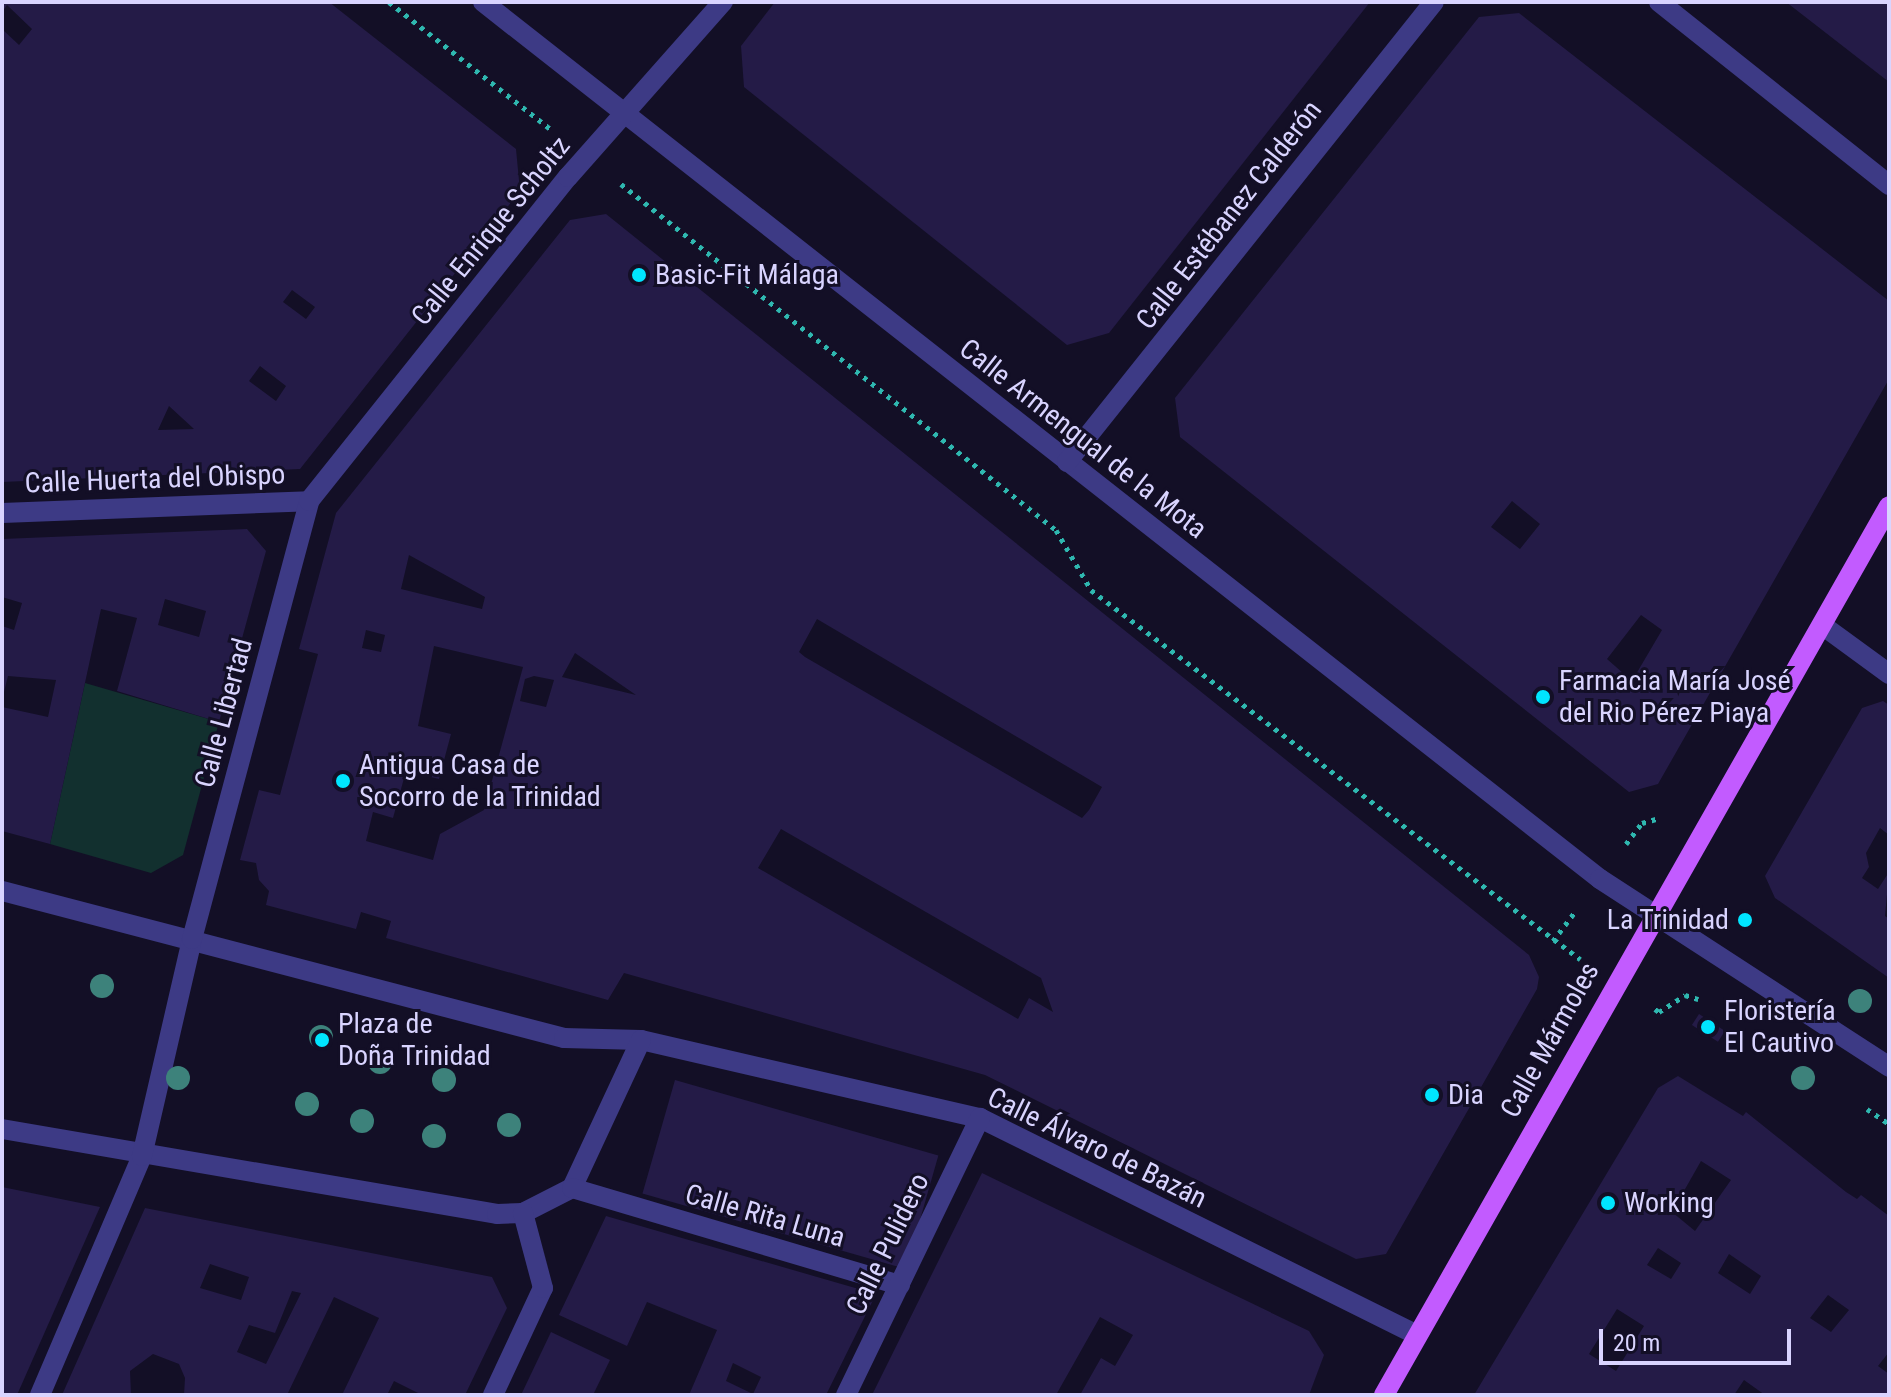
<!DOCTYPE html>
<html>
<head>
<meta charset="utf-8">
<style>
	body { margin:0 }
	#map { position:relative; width:1891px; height:1397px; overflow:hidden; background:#130f26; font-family:"Roboto Condensed",sans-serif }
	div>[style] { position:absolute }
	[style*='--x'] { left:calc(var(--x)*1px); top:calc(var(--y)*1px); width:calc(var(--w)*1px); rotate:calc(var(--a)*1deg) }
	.green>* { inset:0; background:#12302f }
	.building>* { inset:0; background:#241b47; transform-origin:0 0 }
	.path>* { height:5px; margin-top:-2.5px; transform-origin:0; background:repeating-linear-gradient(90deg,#2fb8b0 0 4px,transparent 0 10px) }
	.minor>* { height:20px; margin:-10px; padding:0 10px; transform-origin:10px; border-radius:10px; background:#3d3a85 }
	.major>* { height:20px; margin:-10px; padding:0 10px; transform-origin:10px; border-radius:10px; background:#c25bff }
	.trees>* { width:24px; height:24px; margin:-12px; border-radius:50%; background:#3d827b }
	.dots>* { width:22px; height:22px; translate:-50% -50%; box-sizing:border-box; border:4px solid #130f26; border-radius:50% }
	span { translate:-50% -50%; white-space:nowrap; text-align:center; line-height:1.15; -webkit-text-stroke:6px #130f26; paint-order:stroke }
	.street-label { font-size:28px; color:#d9d4ff }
	.poi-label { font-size:28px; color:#d9d4ff }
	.left { translate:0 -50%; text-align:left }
	.right { translate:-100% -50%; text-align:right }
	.frame { position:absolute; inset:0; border:4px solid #d9d4ff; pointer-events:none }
	.scale { position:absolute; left:1599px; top:1329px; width:192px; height:36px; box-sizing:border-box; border:4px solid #d9d4ff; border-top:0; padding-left:10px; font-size:24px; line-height:28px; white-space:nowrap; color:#d9d4ff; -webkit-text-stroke:6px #130f26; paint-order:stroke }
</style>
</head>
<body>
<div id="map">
	<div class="green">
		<div style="clip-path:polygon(85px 683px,219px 722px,183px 855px,151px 873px,50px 844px)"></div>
	</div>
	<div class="building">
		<div style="clip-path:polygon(evenodd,2px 2px,329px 2px,516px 149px,520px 191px,300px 469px,2px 482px,2px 29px,19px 45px,32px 29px,7px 5px,2px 12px,2px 2px,292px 290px,315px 307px,306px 319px,283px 302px,292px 290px,2px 2px,260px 366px,286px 386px,276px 401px,249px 381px,260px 366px,2px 2px,169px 406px,194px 429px,158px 430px,169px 406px)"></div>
		<div style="clip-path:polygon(775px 2px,1370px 2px,1109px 333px,1067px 345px,744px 87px,741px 46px)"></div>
		<div style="clip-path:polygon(1786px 2px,1889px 2px,1889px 82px,1817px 26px)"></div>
		<div style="clip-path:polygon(evenodd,1519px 13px,1889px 301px,1889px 379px,1658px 784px,1629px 792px,1180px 437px,1175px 398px,1258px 294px,1479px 17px,1519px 13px,1512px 501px,1540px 524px,1520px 549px,1491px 527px,1512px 501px,1519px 13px,1641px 615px,1662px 630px,1632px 681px,1607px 659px,1641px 615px)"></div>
		<div style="clip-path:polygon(evenodd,606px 214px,1529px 955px,1539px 977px,1537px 989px,1386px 1254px,1356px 1259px,985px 1075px,624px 973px,608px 1000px,386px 938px,391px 921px,361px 912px,356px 929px,266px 905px,269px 891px,259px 880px,256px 863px,240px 860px,259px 790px,280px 795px,318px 654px,299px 649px,336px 513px,570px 220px,606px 214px,409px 555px,485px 597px,482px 609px,401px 589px,409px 555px,606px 214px,817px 619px,1102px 787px,1089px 810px,1082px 818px,805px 657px,799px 652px,817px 619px,606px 214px,366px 630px,385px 635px,381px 652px,362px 648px,366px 630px,606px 214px,434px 646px,523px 667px,484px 810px,440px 834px,433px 860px,366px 841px,373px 812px,393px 818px,406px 771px,439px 779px,451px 734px,418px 726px,434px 646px,606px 214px,575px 653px,636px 695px,562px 677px,575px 653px,606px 214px,534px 676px,554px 680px,546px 707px,520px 701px,525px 679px,534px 676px,606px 214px,781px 829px,1041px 978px,1053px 1012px,1029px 998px,1018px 1019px,758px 868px,781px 829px)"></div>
		<div style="clip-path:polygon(evenodd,247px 529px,266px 551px,219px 722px,117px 691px,137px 618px,101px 609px,50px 844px,2px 831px,2px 707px,48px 717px,56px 680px,8px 676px,2px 700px,2px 626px,14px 630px,22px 603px,2px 597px,2px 539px,247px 529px,165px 599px,206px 611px,199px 637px,158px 625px,165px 599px)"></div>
		<div style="clip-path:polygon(1883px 701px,1889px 705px,1889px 835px,1880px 828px,1866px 853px,1869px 867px,1862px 878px,1878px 889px,1889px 872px,1885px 916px,1889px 919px,1889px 978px,1775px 898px,1765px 876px,1862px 708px)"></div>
		<div style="left:1699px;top:1014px;width:31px;height:13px;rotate:33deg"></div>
		<div style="clip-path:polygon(evenodd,1678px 1076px,1743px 1116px,1746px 1112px,1846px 1192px,1857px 1199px,1861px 1195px,1889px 1216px,1889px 1352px,1878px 1366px,1889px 1374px,1889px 1395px,1765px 1395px,1744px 1380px,1734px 1395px,1474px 1395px,1658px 1088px,1678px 1076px,1701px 1161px,1731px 1180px,1695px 1231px,1672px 1212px,1701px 1161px,1678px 1076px,1658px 1248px,1681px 1263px,1671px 1279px,1647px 1265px,1658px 1248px,1678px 1076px,1729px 1254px,1761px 1276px,1750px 1294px,1718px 1273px,1729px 1254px,1678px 1076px,1828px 1295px,1849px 1310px,1831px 1332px,1810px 1318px,1828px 1295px,1678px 1076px,1617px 1309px,1644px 1326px,1616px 1371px,1589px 1354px,1617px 1309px)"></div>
		<div style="left:675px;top:1080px;width:274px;height:118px;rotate:16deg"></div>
		<div style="clip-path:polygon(982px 1173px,1309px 1331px,1324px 1355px,1309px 1395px,1080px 1395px,1101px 1358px,1115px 1366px,1133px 1335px,1100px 1317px,1056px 1395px,872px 1395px)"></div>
		<div style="clip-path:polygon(2px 1187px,100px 1207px,17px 1395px,2px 1395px)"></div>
		<div style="clip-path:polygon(evenodd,145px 1208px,492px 1277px,507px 1308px,465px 1395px,422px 1395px,394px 1381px,387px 1395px,342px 1395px,379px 1318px,334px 1297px,287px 1395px,184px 1395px,185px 1378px,179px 1364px,153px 1354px,130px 1371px,131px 1395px,62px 1395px,145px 1208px,210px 1264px,249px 1277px,241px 1300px,200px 1288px,210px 1264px,145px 1208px,292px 1291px,301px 1293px,266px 1364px,237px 1352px,249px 1325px,275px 1333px,292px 1291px)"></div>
		<div style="clip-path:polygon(evenodd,606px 1216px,876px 1294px,826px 1395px,689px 1395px,717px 1330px,647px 1302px,627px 1346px,559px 1315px,606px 1216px,733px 1363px,761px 1377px,753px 1394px,726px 1381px,733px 1363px)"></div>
		<div style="clip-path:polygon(551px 1332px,610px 1360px,593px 1395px,521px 1395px)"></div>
	</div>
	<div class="path">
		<div style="--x:389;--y:2;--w:209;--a:38.2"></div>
		<div style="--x:621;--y:184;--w:556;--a:38.5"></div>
		<div style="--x:1056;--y:530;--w:69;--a:59.7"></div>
		<div style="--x:1091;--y:590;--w:613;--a:37.04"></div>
		<div style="--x:1626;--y:844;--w:26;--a:-53"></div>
		<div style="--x:1642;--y:823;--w:19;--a:-16"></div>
		<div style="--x:1553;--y:941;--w:35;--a:-53"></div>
		<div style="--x:1655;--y:1009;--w:5;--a:37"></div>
		<div style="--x:1659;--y:1012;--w:31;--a:-33"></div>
		<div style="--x:1685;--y:995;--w:14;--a:17"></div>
		<div style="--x:1867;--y:1109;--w:27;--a:34"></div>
	</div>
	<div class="minor">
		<div style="--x:483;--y:2;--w:1420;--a:38.14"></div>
		<div style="--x:1600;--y:879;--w:345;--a:33"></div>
		<div style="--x:1659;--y:2;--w:294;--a:38.5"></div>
		<div style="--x:1067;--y:462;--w:588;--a:-51.42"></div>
		<div style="--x:2;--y:513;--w:307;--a:-2.2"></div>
		<div style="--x:1822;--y:625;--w:83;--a:36.2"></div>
		<div style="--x:2;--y:891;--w:581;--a:14.66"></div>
		<div style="--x:564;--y:1038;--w:77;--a:1.5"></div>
		<div style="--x:641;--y:1040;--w:348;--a:13"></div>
		<div style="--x:980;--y:1118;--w:488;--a:26.4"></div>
		<div style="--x:2;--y:1129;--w:502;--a:9.74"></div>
		<div style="--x:497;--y:1214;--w:26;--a:-2"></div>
		<div style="--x:523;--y:1213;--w:55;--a:-27"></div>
		<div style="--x:572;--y:1188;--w:163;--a:-65"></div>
		<div style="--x:572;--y:1188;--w:342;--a:16.5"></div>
		<div style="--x:40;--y:1395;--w:260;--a:-66.9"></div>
		<div style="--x:142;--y:1156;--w:223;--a:-77"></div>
		<div style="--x:192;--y:939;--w:453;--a:-75"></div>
		<div style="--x:309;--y:501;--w:415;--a:-51.4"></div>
		<div style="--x:568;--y:177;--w:234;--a:-48.5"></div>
		<div style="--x:493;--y:1395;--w:118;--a:-65"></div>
		<div style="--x:543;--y:1288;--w:78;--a:-104.9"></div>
		<div style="--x:846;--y:1395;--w:308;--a:-64.2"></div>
	</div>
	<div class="major">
		<div style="--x:1384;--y:1395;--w:1022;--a:-60.4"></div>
	</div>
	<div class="trees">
		<div style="left:102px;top:986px"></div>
		<div style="left:1860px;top:1001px"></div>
		<div style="left:321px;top:1037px"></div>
		<div style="left:380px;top:1062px"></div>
		<div style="left:178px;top:1078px"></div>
		<div style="left:1803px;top:1078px"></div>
		<div style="left:444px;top:1080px"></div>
		<div style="left:307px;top:1104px"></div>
		<div style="left:362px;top:1121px"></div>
		<div style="left:509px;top:1125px"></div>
		<div style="left:434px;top:1136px"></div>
	</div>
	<div class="dots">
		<div style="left:639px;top:275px;background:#00e5ff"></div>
		<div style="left:1543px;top:697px;background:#00e5ff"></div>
		<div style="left:343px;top:781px;background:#00e5ff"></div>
		<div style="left:1745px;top:920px;background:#00e5ff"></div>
		<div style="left:1708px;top:1027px;background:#00e5ff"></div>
		<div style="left:322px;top:1040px;background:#00e5ff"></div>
		<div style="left:1432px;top:1095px;background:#00e5ff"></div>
		<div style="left:1608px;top:1203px;background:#00e5ff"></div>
	</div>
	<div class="street-label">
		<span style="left:1229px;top:215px;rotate:-52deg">Calle Estébanez Calderón</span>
		<span style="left:491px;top:231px;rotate:-51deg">Calle Enrique Scholtz</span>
		<span style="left:1083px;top:439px;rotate:38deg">Calle Armengual de la Mota</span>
		<span style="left:155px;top:479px;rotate:-2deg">Calle Huerta del Obispo</span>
		<span style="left:224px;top:713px;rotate:-75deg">Calle Libertad</span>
		<span style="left:1550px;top:1040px;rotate:-61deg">Calle Mármoles</span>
		<span style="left:1097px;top:1148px;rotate:26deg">Calle Álvaro de Bazán</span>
		<span style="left:765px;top:1216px;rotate:16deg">Calle Rita Luna</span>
		<span style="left:888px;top:1244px;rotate:-64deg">Calle Pulidero</span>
	</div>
	<div class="poi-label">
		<span class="left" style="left:655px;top:275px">Basic-Fit Málaga</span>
		<span class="left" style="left:1559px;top:697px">Farmacia María José<br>del Rio Pérez Piaya</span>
		<span class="left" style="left:359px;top:781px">Antigua Casa de<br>Socorro de la Trinidad</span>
		<span class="right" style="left:1729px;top:920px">La Trinidad</span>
		<span class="left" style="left:1724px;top:1027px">Floristería<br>El Cautivo</span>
		<span class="left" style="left:338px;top:1040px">Plaza de<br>Doña Trinidad</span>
		<span class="left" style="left:1448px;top:1095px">Dia</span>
		<span class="left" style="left:1624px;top:1203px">Working</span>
	</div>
	<div class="frame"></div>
	<div class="scale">20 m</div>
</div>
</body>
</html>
